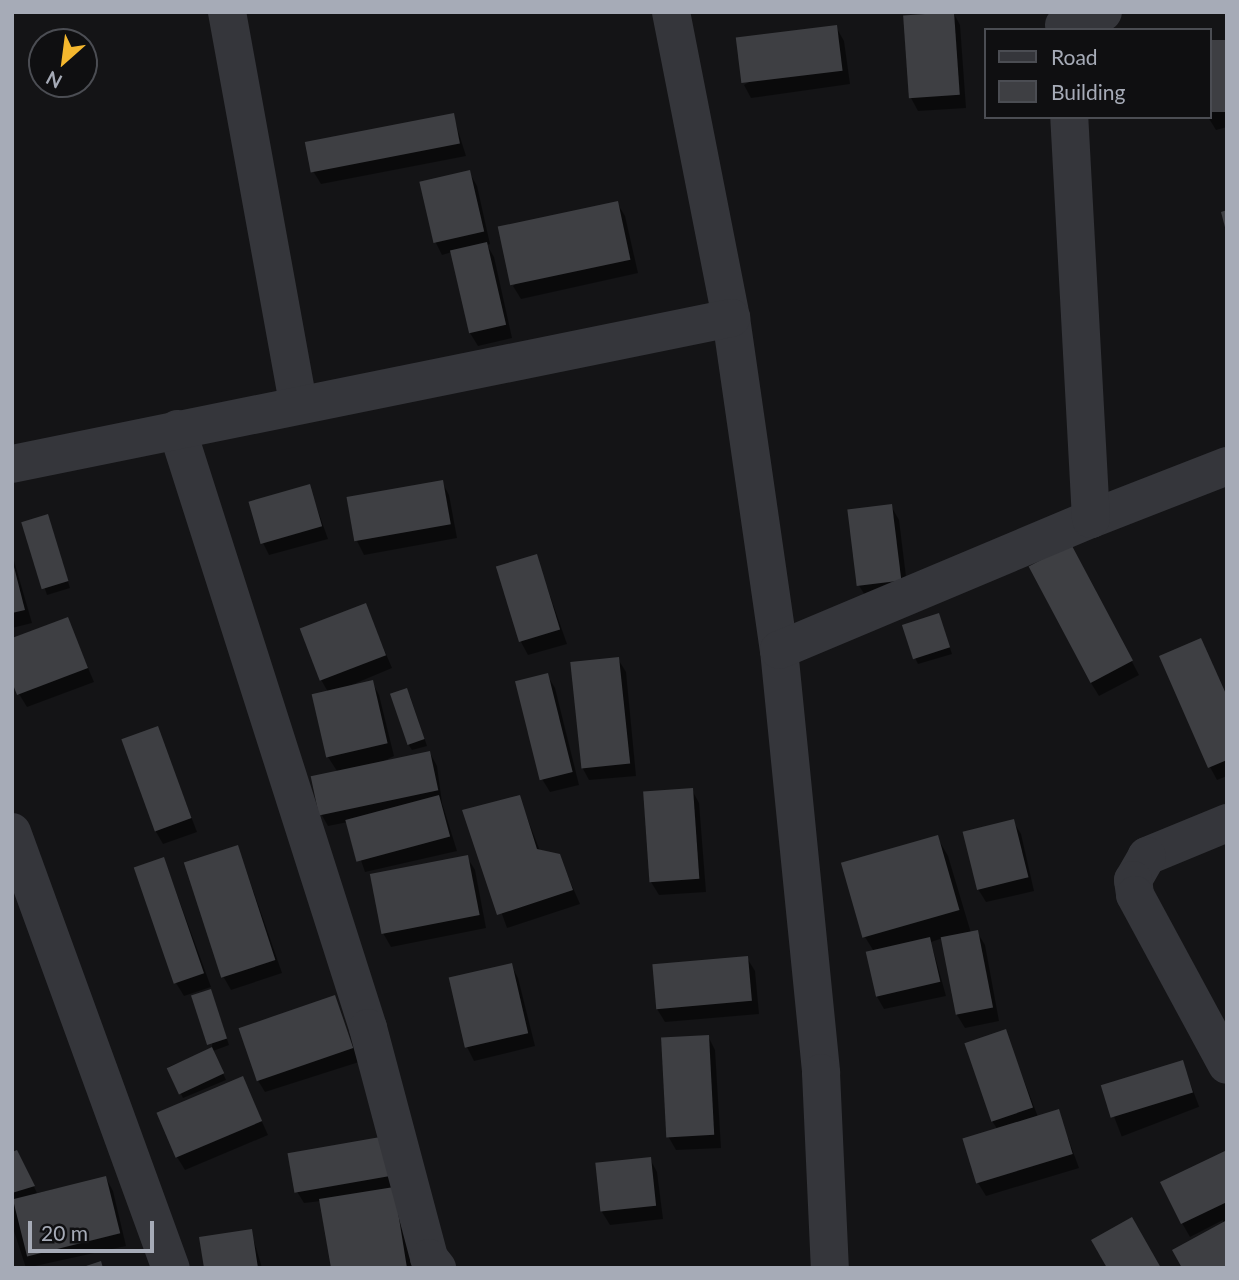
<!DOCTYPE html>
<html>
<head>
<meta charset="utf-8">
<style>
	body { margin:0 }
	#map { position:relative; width:1239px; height:1280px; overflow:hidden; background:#141416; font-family:Lato,sans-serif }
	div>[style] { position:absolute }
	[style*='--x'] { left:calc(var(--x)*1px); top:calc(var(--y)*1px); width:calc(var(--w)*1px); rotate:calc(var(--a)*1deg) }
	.shadow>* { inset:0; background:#0007; transform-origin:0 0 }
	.building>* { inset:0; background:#3e3f43; transform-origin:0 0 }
	.minor>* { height:38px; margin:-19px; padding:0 19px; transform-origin:19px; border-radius:19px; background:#35363b }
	span { translate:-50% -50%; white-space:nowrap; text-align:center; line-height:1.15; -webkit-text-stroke:5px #0f0f11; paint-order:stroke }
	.frame { position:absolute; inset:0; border:14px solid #a6abb7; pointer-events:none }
	.legend { position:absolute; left:984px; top:28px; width:228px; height:91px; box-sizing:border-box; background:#0f0f11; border:2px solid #4b4d53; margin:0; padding:9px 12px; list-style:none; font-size:21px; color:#a6abb7 }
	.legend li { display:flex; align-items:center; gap:14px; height:35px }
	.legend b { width:35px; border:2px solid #4b4d53 }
	.north { position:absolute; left:28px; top:28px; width:70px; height:70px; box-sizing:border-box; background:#0f0f11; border:2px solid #4b4d53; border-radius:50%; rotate:208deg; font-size:19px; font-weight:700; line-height:28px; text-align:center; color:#a6abb7 }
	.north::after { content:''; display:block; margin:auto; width:24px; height:32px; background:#f4b72e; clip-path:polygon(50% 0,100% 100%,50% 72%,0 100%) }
	.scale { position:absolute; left:28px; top:1221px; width:126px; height:32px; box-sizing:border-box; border:4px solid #a6abb7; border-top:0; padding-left:9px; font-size:21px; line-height:24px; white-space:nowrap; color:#a6abb7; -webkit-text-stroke:5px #0f0f11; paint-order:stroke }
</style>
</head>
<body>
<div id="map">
	<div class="shadow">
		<div style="clip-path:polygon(953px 12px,960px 25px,966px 108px,918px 111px,911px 98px)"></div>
		<div style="clip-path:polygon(836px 27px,844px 41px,850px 84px,751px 98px,744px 85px)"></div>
		<div style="clip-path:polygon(1227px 42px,1227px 127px,1216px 130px,1208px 117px,1209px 47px)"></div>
		<div style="clip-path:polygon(453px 115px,466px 156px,321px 184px,313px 171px)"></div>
		<div style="clip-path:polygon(469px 172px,477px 186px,490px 244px,487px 245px,494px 257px,512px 338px,478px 346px,470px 333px,452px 252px,442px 255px,435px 241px)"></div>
		<div style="clip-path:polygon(617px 203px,625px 216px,638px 273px,521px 299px,513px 286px)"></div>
		<div style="clip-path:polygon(442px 482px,449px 495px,457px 538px,364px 555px,357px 541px)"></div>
		<div style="clip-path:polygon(309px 486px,328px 539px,269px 555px,262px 541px)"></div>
		<div style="clip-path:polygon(891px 506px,899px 520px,908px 593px,866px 597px,858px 584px)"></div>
		<div style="clip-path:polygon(50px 523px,70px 588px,47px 595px,23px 524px)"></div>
		<div style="clip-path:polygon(12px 554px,32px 623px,12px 628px)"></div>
		<div style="clip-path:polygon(536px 556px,567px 644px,528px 655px,521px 642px)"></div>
		<div style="clip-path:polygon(1078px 560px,1139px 675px,1099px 696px,1091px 683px)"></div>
		<div style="clip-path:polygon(365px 605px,392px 668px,342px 689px,372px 682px,379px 695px,394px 756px,382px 762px,430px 753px,437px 766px,442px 803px,457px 851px,365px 872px,348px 822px,328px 826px,320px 812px,337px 771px,328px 757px,314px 696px,328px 692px,320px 678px)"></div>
		<div style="clip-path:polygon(67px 619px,94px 682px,27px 707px,19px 694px)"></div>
		<div style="clip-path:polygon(941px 621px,952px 654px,918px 664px,915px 658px)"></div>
		<div style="clip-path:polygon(1200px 640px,1227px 695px,1227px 776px,1217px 780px,1210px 767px)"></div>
		<div style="clip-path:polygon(618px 659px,626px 672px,636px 776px,589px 780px,582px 767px)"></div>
		<div style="clip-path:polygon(547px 675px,555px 688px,579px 785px,550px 792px,542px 779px)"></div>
		<div style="clip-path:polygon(410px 696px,427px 746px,412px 750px,408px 744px)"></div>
		<div style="clip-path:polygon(157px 728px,197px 832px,163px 844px,155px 830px)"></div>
		<div style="clip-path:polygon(692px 790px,699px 803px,706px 892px,659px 895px,651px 882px)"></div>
		<div style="clip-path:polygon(519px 797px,540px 851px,559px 856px,580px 904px,507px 928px,465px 811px)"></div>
		<div style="clip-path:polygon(1013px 821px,1021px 834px,1034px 891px,986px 902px,978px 889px)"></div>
		<div style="clip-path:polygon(937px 837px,948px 856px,971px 933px,977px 932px,985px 945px,999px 1021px,965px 1028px,957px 1015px,943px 938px,931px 942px,946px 996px,884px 1009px,876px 995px,873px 950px,865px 937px)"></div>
		<div style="clip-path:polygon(238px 847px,282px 973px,231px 990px,223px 976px)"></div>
		<div style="clip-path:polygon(467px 857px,475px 870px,486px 928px,391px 947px,383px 933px)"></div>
		<div style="clip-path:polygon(164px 859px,211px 987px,184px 996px,176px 983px)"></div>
		<div style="clip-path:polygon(747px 958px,755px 971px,759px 1014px,665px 1022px,657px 1009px)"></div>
		<div style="clip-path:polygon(511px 965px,518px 978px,535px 1046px,474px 1061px,467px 1047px)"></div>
		<div style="clip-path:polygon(213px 997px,229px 1045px,213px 1051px,226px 1080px,183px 1098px,168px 1067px,212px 1049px)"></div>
		<div style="clip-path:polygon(334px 997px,359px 1062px,265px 1092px,257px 1079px)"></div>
		<div style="clip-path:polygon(1005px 1031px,1038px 1117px,1058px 1111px,1079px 1168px,986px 1196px,978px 1183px,998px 1130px,992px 1121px)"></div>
		<div style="clip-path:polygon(708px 1036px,715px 1050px,721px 1148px,676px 1150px,668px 1136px)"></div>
		<div style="left:1182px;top:1062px;width:48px;height:83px;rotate:69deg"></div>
		<div style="clip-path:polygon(242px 1078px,268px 1135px,185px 1170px,177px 1157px)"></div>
		<div style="clip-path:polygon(385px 1138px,414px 1268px,332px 1268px,321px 1201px,304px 1203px,296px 1190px)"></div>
		<div style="clip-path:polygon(1227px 1152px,1227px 1268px,1223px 1220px,1190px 1237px,1182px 1223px)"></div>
		<div style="clip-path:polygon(12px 1154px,20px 1158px,37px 1193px,106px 1178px,113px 1191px,126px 1246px,26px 1268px,12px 1225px)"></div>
		<div style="clip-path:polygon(650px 1159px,657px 1172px,663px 1219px,610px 1225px,602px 1212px)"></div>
		<div style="clip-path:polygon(251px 1231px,262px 1268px,206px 1268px)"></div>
	</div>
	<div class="building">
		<div style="left:954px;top:12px;width:83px;height:51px;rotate:86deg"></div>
		<div style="left:837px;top:25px;width:46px;height:102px;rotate:83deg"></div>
		<div style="left:1227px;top:40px;width:72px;height:19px;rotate:90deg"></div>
		<div style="left:454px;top:113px;width:31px;height:152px;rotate:79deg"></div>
		<div style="left:470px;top:170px;width:63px;height:52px;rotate:77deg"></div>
		<div style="left:618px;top:201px;width:60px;height:123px;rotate:78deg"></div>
		<div style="clip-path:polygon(1227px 210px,1227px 231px,1226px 231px,1221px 212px)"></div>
		<div style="left:487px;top:242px;width:85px;height:38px;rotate:77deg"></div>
		<div style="left:443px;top:480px;width:45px;height:98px;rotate:80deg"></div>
		<div style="left:310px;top:484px;width:44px;height:64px;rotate:74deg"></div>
		<div style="left:892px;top:504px;width:77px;height:45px;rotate:83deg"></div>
		<div style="left:48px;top:514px;width:70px;height:28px;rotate:73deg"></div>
		<div style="left:1071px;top:544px;width:132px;height:48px;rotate:62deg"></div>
		<div style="left:537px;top:554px;width:79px;height:43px;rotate:73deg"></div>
		<div style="clip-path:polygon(13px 563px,25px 610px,12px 613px,12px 564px)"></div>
		<div style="left:366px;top:603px;width:56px;height:71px;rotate:69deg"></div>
		<div style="left:939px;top:613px;width:36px;height:39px;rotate:72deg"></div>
		<div style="clip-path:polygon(68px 617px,88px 668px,17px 695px,12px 682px,12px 638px)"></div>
		<div style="clip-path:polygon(1201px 638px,1227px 696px,1227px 760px,1208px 768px,1159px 656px)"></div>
		<div style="left:619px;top:657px;width:107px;height:49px;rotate:84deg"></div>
		<div style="left:548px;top:673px;width:102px;height:34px;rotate:76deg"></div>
		<div style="left:373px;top:680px;width:65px;height:63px;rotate:77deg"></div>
		<div style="left:407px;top:688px;width:54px;height:18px;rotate:71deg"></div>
		<div style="left:158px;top:726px;width:98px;height:39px;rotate:70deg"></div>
		<div style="left:430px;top:751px;width:40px;height:122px;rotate:78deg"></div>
		<div style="left:693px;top:788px;width:91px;height:50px;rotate:86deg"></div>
		<div style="left:439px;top:795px;width:43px;height:97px;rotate:75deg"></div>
		<div style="clip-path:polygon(520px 795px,537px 849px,560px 854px,573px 890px,497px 915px,462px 810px)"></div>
		<div style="left:1014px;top:819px;width:60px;height:53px;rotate:76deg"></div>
		<div style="left:938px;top:835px;width:78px;height:101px;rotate:74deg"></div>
		<div style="left:238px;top:845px;width:121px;height:57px;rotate:72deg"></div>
		<div style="left:468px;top:855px;width:61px;height:100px;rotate:79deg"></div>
		<div style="left:164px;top:857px;width:123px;height:32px;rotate:71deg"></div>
		<div style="left:978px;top:930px;width:79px;height:38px;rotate:79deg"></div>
		<div style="left:930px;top:937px;width:46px;height:66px;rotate:77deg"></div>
		<div style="left:748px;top:956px;width:45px;height:96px;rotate:85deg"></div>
		<div style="left:512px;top:963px;width:72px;height:65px;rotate:77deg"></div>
		<div style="left:211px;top:989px;width:52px;height:21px;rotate:72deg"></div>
		<div style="left:335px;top:995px;width:56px;height:102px;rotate:71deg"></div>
		<div style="left:1006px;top:1029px;width:83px;height:44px;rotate:71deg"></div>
		<div style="left:709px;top:1035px;width:100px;height:48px;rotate:87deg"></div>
		<div style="left:212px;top:1047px;width:29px;height:50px;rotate:65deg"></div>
		<div style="left:1183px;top:1060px;width:34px;height:86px;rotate:73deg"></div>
		<div style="left:243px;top:1076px;width:49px;height:94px;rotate:67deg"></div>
		<div style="left:1059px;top:1109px;width:47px;height:101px;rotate:73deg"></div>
		<div style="left:386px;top:1136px;width:40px;height:100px;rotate:80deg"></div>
		<div style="clip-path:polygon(17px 1150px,35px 1186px,12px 1193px,12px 1152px)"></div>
		<div style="clip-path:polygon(1227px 1150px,1227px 1202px,1181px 1224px,1160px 1182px)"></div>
		<div style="left:651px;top:1157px;width:49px;height:56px;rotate:84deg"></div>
		<div style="left:106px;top:1176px;width:59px;height:96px;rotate:76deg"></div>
		<div style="clip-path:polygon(394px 1187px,407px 1268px,331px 1268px,319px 1199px)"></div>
		<div style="clip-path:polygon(1132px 1217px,1161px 1268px,1107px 1268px,1091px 1240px)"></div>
		<div style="clip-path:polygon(1227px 1220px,1227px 1268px,1182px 1268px,1172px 1250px)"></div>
		<div style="clip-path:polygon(252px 1229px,258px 1268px,204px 1268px,199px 1237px)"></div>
		<div style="clip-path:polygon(101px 1261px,103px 1268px,83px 1268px,83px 1267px)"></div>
	</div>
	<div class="minor">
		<div style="--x:227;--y:12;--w:397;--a:79.7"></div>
		<div style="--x:671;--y:12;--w:312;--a:78.9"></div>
		<div style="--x:731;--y:318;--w:335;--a:81.8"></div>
		<div style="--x:779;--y:650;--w:425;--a:84.3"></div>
		<div style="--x:821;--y:1073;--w:195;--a:87.4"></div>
		<div style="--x:1064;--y:25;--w:41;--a:-18.4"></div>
		<div style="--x:177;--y:429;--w:629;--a:72.31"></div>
		<div style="--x:368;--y:1028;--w:238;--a:75.1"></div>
		<div style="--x:429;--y:1258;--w:13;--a:51"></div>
		<div style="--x:12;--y:464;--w:734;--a:-11.48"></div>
		<div style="--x:1091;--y:519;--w:146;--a:-21.3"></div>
		<div style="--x:779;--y:650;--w:338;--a:-22.8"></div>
		<div style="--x:1091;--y:519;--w:403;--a:-93.1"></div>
		<div style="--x:1227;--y:823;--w:87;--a:157.6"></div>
		<div style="--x:1147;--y:856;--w:28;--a:120"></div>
		<div style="--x:1133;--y:880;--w:15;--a:82"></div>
		<div style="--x:1135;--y:895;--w:193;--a:61.6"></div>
		<div style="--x:12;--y:832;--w:464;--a:70"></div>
	</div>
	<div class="frame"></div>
	<ul class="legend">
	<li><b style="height:9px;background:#35363b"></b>Road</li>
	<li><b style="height:19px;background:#3e3f43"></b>Building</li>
	</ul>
	<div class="north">N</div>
	<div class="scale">20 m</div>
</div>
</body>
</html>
